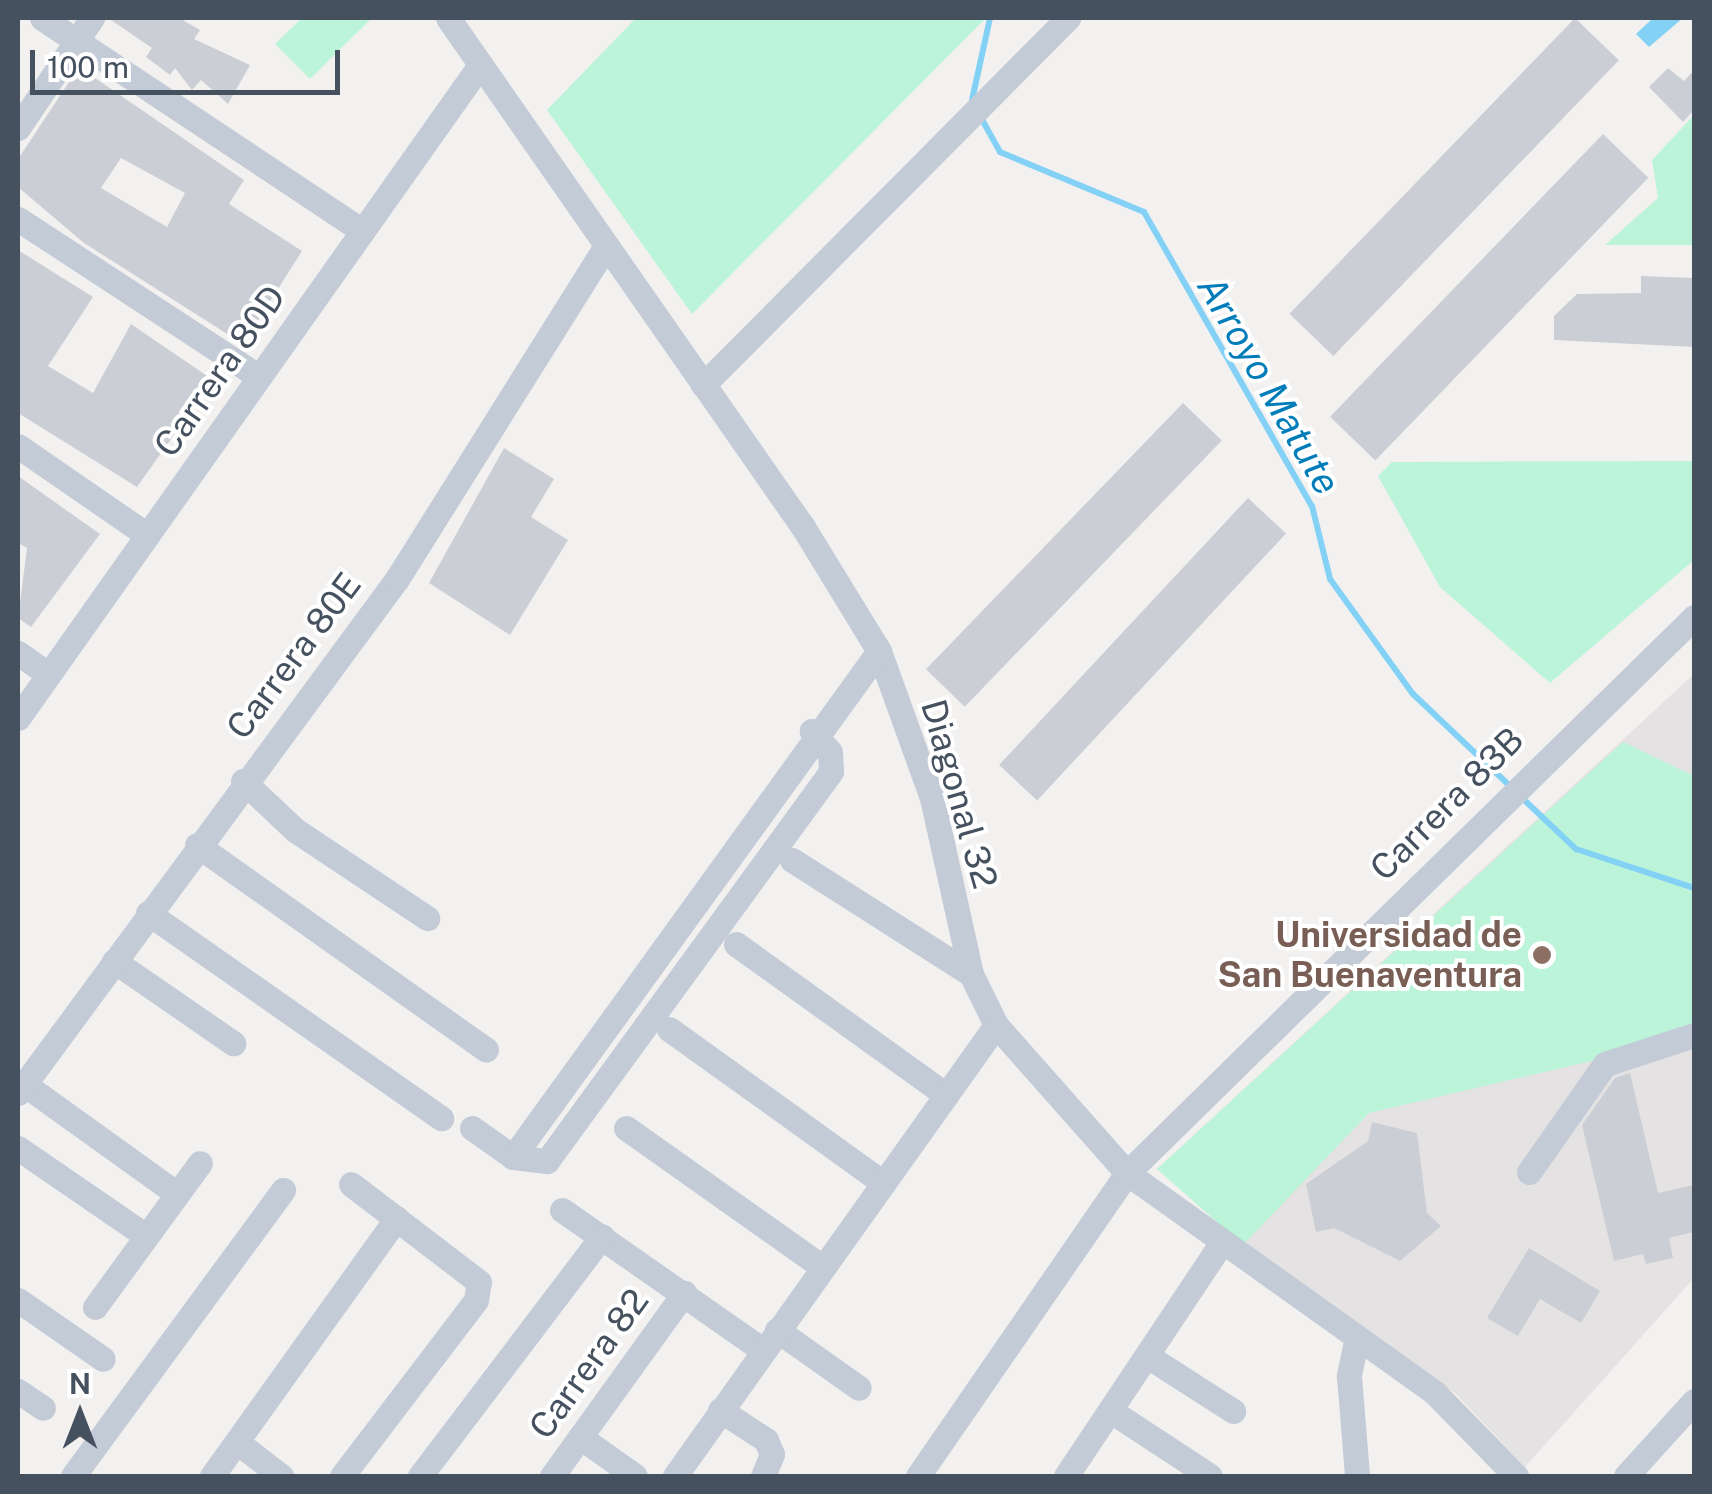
<!DOCTYPE html>
<html>
<head>
<meta charset="utf-8">
<style>
	body { margin:0 }
	#map { position:relative; width:1712px; height:1494px; overflow:hidden; background:#f3f1f0; font-family:"Public Sans",sans-serif }
	div>[style] { position:absolute }
	[style*='--x'] { left:calc(var(--x)*1px); top:calc(var(--y)*1px); width:calc(var(--w)*1px); rotate:calc(var(--a)*1deg) }
	.education>* { inset:0; background:#e4e2e2 }
	.green>* { inset:0; background:#bbf4d8 }
	.water>* { inset:0; background:#84d1f6 }
	.stream>* { height:6px; margin:-3px; padding:0 3px; transform-origin:3px; border-radius:3px; background:#84d1f6 }
	.building>* { inset:0; background:#ccced6; transform-origin:0 0 }
	.minor>* { height:25px; margin:-12.5px; padding:0 12.5px; transform-origin:12.5px; border-radius:12.5px; background:#c3cbd7 }
	.dots>* { width:28px; height:28px; translate:-50% -50%; box-sizing:border-box; border:5px solid #fff; border-radius:50% }
	span { translate:-50% -50%; white-space:nowrap; text-align:center; line-height:1.15; -webkit-text-stroke:8px #fff; paint-order:stroke }
	.street-label { font-size:35px; color:#465160 }
	.education-label { font-size:35px; color:#785e54; font-weight:700 }
	.right { translate:-100% -50%; text-align:right }
	.water-label { font-size:38px; color:#007db9; font-style:italic }
	.frame { position:absolute; inset:0; border:20px solid #465160; pointer-events:none }
	.north { position:absolute; left:30px; top:1364px; width:100px; height:100px; -webkit-text-stroke:8px #fff; paint-order:stroke; rotate:0deg; font-size:28px; font-weight:700; line-height:40px; text-align:center; color:#465160 }
	.north::after { content:''; display:block; margin:auto; width:35px; height:45px; background:#465160; clip-path:polygon(50% 0,100% 100%,50% 72%,0 100%) }
	.scale { position:absolute; left:30px; top:50px; width:310px; height:45px; box-sizing:border-box; border:5px solid #465160; border-top:0; padding-left:12px; font-size:30px; line-height:35px; white-space:nowrap; color:#465160; -webkit-text-stroke:8px #fff; paint-order:stroke }
</style>
</head>
<body>
<div id="map">
	<div class="education">
		<div style="clip-path:polygon(1694px 674px,1694px 1278px,1525px 1467px,1456px 1394px,1283px 1273px,1157px 1169px)"></div>
	</div>
	<div class="green">
		<div style="clip-path:polygon(302px 18px,367px 18px,370px 20px,310px 79px,275px 44px)"></div>
		<div style="clip-path:polygon(636px 18px,986px 18px,692px 314px,547px 110px)"></div>
		<div style="clip-path:polygon(1694px 115px,1694px 245px,1605px 245px,1658px 198px,1652px 160px)"></div>
		<div style="clip-path:polygon(1694px 461px,1694px 560px,1550px 683px,1440px 587px,1378px 476px,1392px 462px)"></div>
		<div style="clip-path:polygon(1623px 742px,1694px 776px,1694px 1037px,1369px 1113px,1243px 1245px,1157px 1169px)"></div>
	</div>
	<div class="water">
		<div style="clip-path:polygon(1653px 18px,1683px 18px,1649px 47px,1636px 34px)"></div>
	</div>
	<div class="stream">
		<div style="--x:972;--y:100;--w:84;--a:-77.6"></div>
		<div style="--x:980;--y:116;--w:41;--a:60.9"></div>
		<div style="--x:1000;--y:152;--w:156;--a:22.6"></div>
		<div style="--x:1144;--y:212;--w:339;--a:60.3"></div>
		<div style="--x:1312;--y:506;--w:75;--a:76.1"></div>
		<div style="--x:1330;--y:579;--w:142;--a:54.2"></div>
		<div style="--x:1413;--y:694;--w:134;--a:43.5"></div>
		<div style="--x:1519;--y:795;--w:79;--a:43.5"></div>
		<div style="--x:1576;--y:849;--w:124;--a:18.3"></div>
	</div>
	<div class="building">
		<div style="clip-path:polygon(108px 18px,179px 18px,200px 30px,194px 39px,250px 65px,228px 104px,201px 80px,192px 90px,175px 68px,170px 75px,146px 57px,152px 48px)"></div>
		<div style="left:1575px;top:18px;width:61px;height:411px;rotate:44deg"></div>
		<div style="clip-path:polygon(evenodd,79px 67px,244px 180px,229px 204px,302px 251px,243px 344px,84px 243px,18px 187px,18px 159px,79px 67px,121px 158px,185px 193px,167px 227px,101px 188px,121px 158px)"></div>
		<div style="clip-path:polygon(1668px 68px,1684px 81px,1694px 70px,1694px 110px,1683px 122px,1649px 87px)"></div>
		<div style="left:1603px;top:134px;width:63px;height:393px;rotate:44deg"></div>
		<div style="clip-path:polygon(18px 250px,93px 297px,48px 366px,93px 393px,131px 324px,213px 380px,137px 487px,18px 413px)"></div>
		<div style="clip-path:polygon(1641px 276px,1694px 278px,1694px 347px,1554px 340px,1554px 316px,1577px 294px,1641px 293px)"></div>
		<div style="left:1183px;top:403px;width:54px;height:370px;rotate:44deg"></div>
		<div style="clip-path:polygon(504px 448px,554px 479px,531px 517px,568px 540px,510px 635px,429px 583px)"></div>
		<div style="clip-path:polygon(18px 476px,100px 534px,31px 627px,18px 618px,27px 548px,18px 543px)"></div>
		<div style="left:1248px;top:498px;width:52px;height:365px;rotate:43deg"></div>
		<div style="clip-path:polygon(1630px 1073px,1658px 1193px,1694px 1185px,1694px 1232px,1669px 1238px,1673px 1258px,1646px 1264px,1643px 1254px,1614px 1261px,1582px 1125px,1615px 1078px)"></div>
		<div style="clip-path:polygon(1372px 1122px,1417px 1133px,1427px 1213px,1441px 1226px,1400px 1261px,1334px 1228px,1316px 1232px,1306px 1184px,1368px 1141px)"></div>
		<div style="clip-path:polygon(1529px 1248px,1600px 1291px,1581px 1323px,1540px 1299px,1518px 1336px,1487px 1318px)"></div>
	</div>
	<div class="minor">
		<div style="--x:42;--y:18;--w:385;--a:33.6"></div>
		<div style="--x:448;--y:18;--w:621;--a:55.11"></div>
		<div style="--x:803;--y:527;--w:145;--a:58.5"></div>
		<div style="--x:879;--y:651;--w:156;--a:70.2"></div>
		<div style="--x:932;--y:798;--w:180;--a:77.5"></div>
		<div style="--x:971;--y:974;--w:57;--a:63.9"></div>
		<div style="--x:996;--y:1025;--w:198;--a:48.5"></div>
		<div style="--x:1127;--y:1173;--w:379;--a:35.5"></div>
		<div style="--x:1435;--y:1393;--w:116;--a:45.7"></div>
		<div style="--x:18;--y:128;--w:133;--a:-56.1"></div>
		<div style="--x:18;--y:219;--w:288;--a:33.2"></div>
		<div style="--x:703;--y:385;--w:518;--a:-45.16"></div>
		<div style="--x:18;--y:446;--w:157;--a:34.6"></div>
		<div style="--x:18;--y:653;--w:37;--a:35"></div>
		<div style="--x:18;--y:718;--w:800;--a:-54.72"></div>
		<div style="--x:243;--y:781;--w:71;--a:43.3"></div>
		<div style="--x:295;--y:830;--w:159;--a:33.7"></div>
		<div style="--x:197;--y:845;--w:354;--a:35.3"></div>
		<div style="--x:792;--y:860;--w:212;--a:32.5"></div>
		<div style="--x:148;--y:913;--w:358;--a:35"></div>
		<div style="--x:736;--y:944;--w:259;--a:35.7"></div>
		<div style="--x:114;--y:961;--w:145;--a:34.6"></div>
		<div style="--x:669;--y:1029;--w:264;--a:35.7"></div>
		<div style="--x:24;--y:1084;--w:188;--a:35.7"></div>
		<div style="--x:18;--y:1093;--w:639;--a:-53.6"></div>
		<div style="--x:397;--y:579;--w:392;--a:-57.9"></div>
		<div style="--x:472;--y:1128;--w:50;--a:35.3"></div>
		<div style="--x:513;--y:1157;--w:624;--a:-54.12"></div>
		<div style="--x:626;--y:1128;--w:240;--a:35.3"></div>
		<div style="--x:18;--y:1148;--w:155;--a:34.5"></div>
		<div style="--x:513;--y:1157;--w:34;--a:7"></div>
		<div style="--x:547;--y:1161;--w:482;--a:-53.9"></div>
		<div style="--x:831;--y:771;--w:19;--a:-93"></div>
		<div style="--x:830;--y:752;--w:28;--a:-131"></div>
		<div style="--x:1529;--y:1172;--w:132;--a:-54.9"></div>
		<div style="--x:1605;--y:1064;--w:94;--a:-18"></div>
		<div style="--x:562;--y:1210;--w:245;--a:34.9"></div>
		<div style="--x:18;--y:1300;--w:103;--a:34.8"></div>
		<div style="--x:95;--y:1307;--w:178;--a:-53.9"></div>
		<div style="--x:777;--y:1330;--w:100;--a:35.3"></div>
		<div style="--x:1357;--y:1337;--w:40;--a:102"></div>
		<div style="--x:1349;--y:1376;--w:100;--a:85.4"></div>
		<div style="--x:1149;--y:1357;--w:100;--a:32.7"></div>
		<div style="--x:18;--y:1391;--w:30;--a:34"></div>
		<div style="--x:720;--y:1410;--w:55;--a:33.1"></div>
		<div style="--x:766;--y:1440;--w:15;--a:67"></div>
		<div style="--x:772;--y:1454;--w:24;--a:112"></div>
		<div style="--x:1111;--y:1411;--w:118;--a:33.3"></div>
		<div style="--x:580;--y:1437;--w:67;--a:35.3"></div>
		<div style="--x:237;--y:1442;--w:56;--a:37.7"></div>
		<div style="--x:73;--y:1476;--w:355;--a:-53.7"></div>
		<div style="--x:212;--y:1476;--w:317;--a:-54.4"></div>
		<div style="--x:342;--y:1476;--w:221;--a:-52.7"></div>
		<div style="--x:476;--y:1300;--w:18;--a:-81"></div>
		<div style="--x:479;--y:1282;--w:161;--a:-142.6"></div>
		<div style="--x:420;--y:1476;--w:301;--a:-52.8"></div>
		<div style="--x:552;--y:1476;--w:226;--a:-54.2"></div>
		<div style="--x:675;--y:1476;--w:554;--a:-54.56"></div>
		<div style="--x:918;--y:1476;--w:368;--a:-55.4"></div>
		<div style="--x:1127;--y:1173;--w:794;--a:-44.44"></div>
		<div style="--x:1066;--y:1476;--w:275;--a:-56.3"></div>
		<div style="--x:1626;--y:1476;--w:101;--a:-47.8"></div>
	</div>
	<div class="dots">
		<div style="left:1542px;top:955px;background:#8d6e63"></div>
	</div>
	<div class="street-label">
		<span style="left:220px;top:371px;rotate:-55deg">Carrera 80D</span>
		<span style="left:294px;top:656px;rotate:-53deg">Carrera 80E</span>
		<span style="left:959px;top:794px;rotate:74deg">Diagonal 32</span>
		<span style="left:1447px;top:804px;rotate:-45deg">Carrera 83B</span>
		<span style="left:589px;top:1364px;rotate:-54deg">Carrera 82</span>
	</div>
	<div class="education-label">
		<span class="right" style="left:1522px;top:955px">Universidad de<br>San Buenaventura</span>
	</div>
	<div class="water-label">
		<span style="left:1269px;top:385px;rotate:60deg">Arroyo Matute</span>
	</div>
	<div class="frame"></div>
	<div class="north">N</div>
	<div class="scale">100 m</div>
</div>
</body>
</html>
